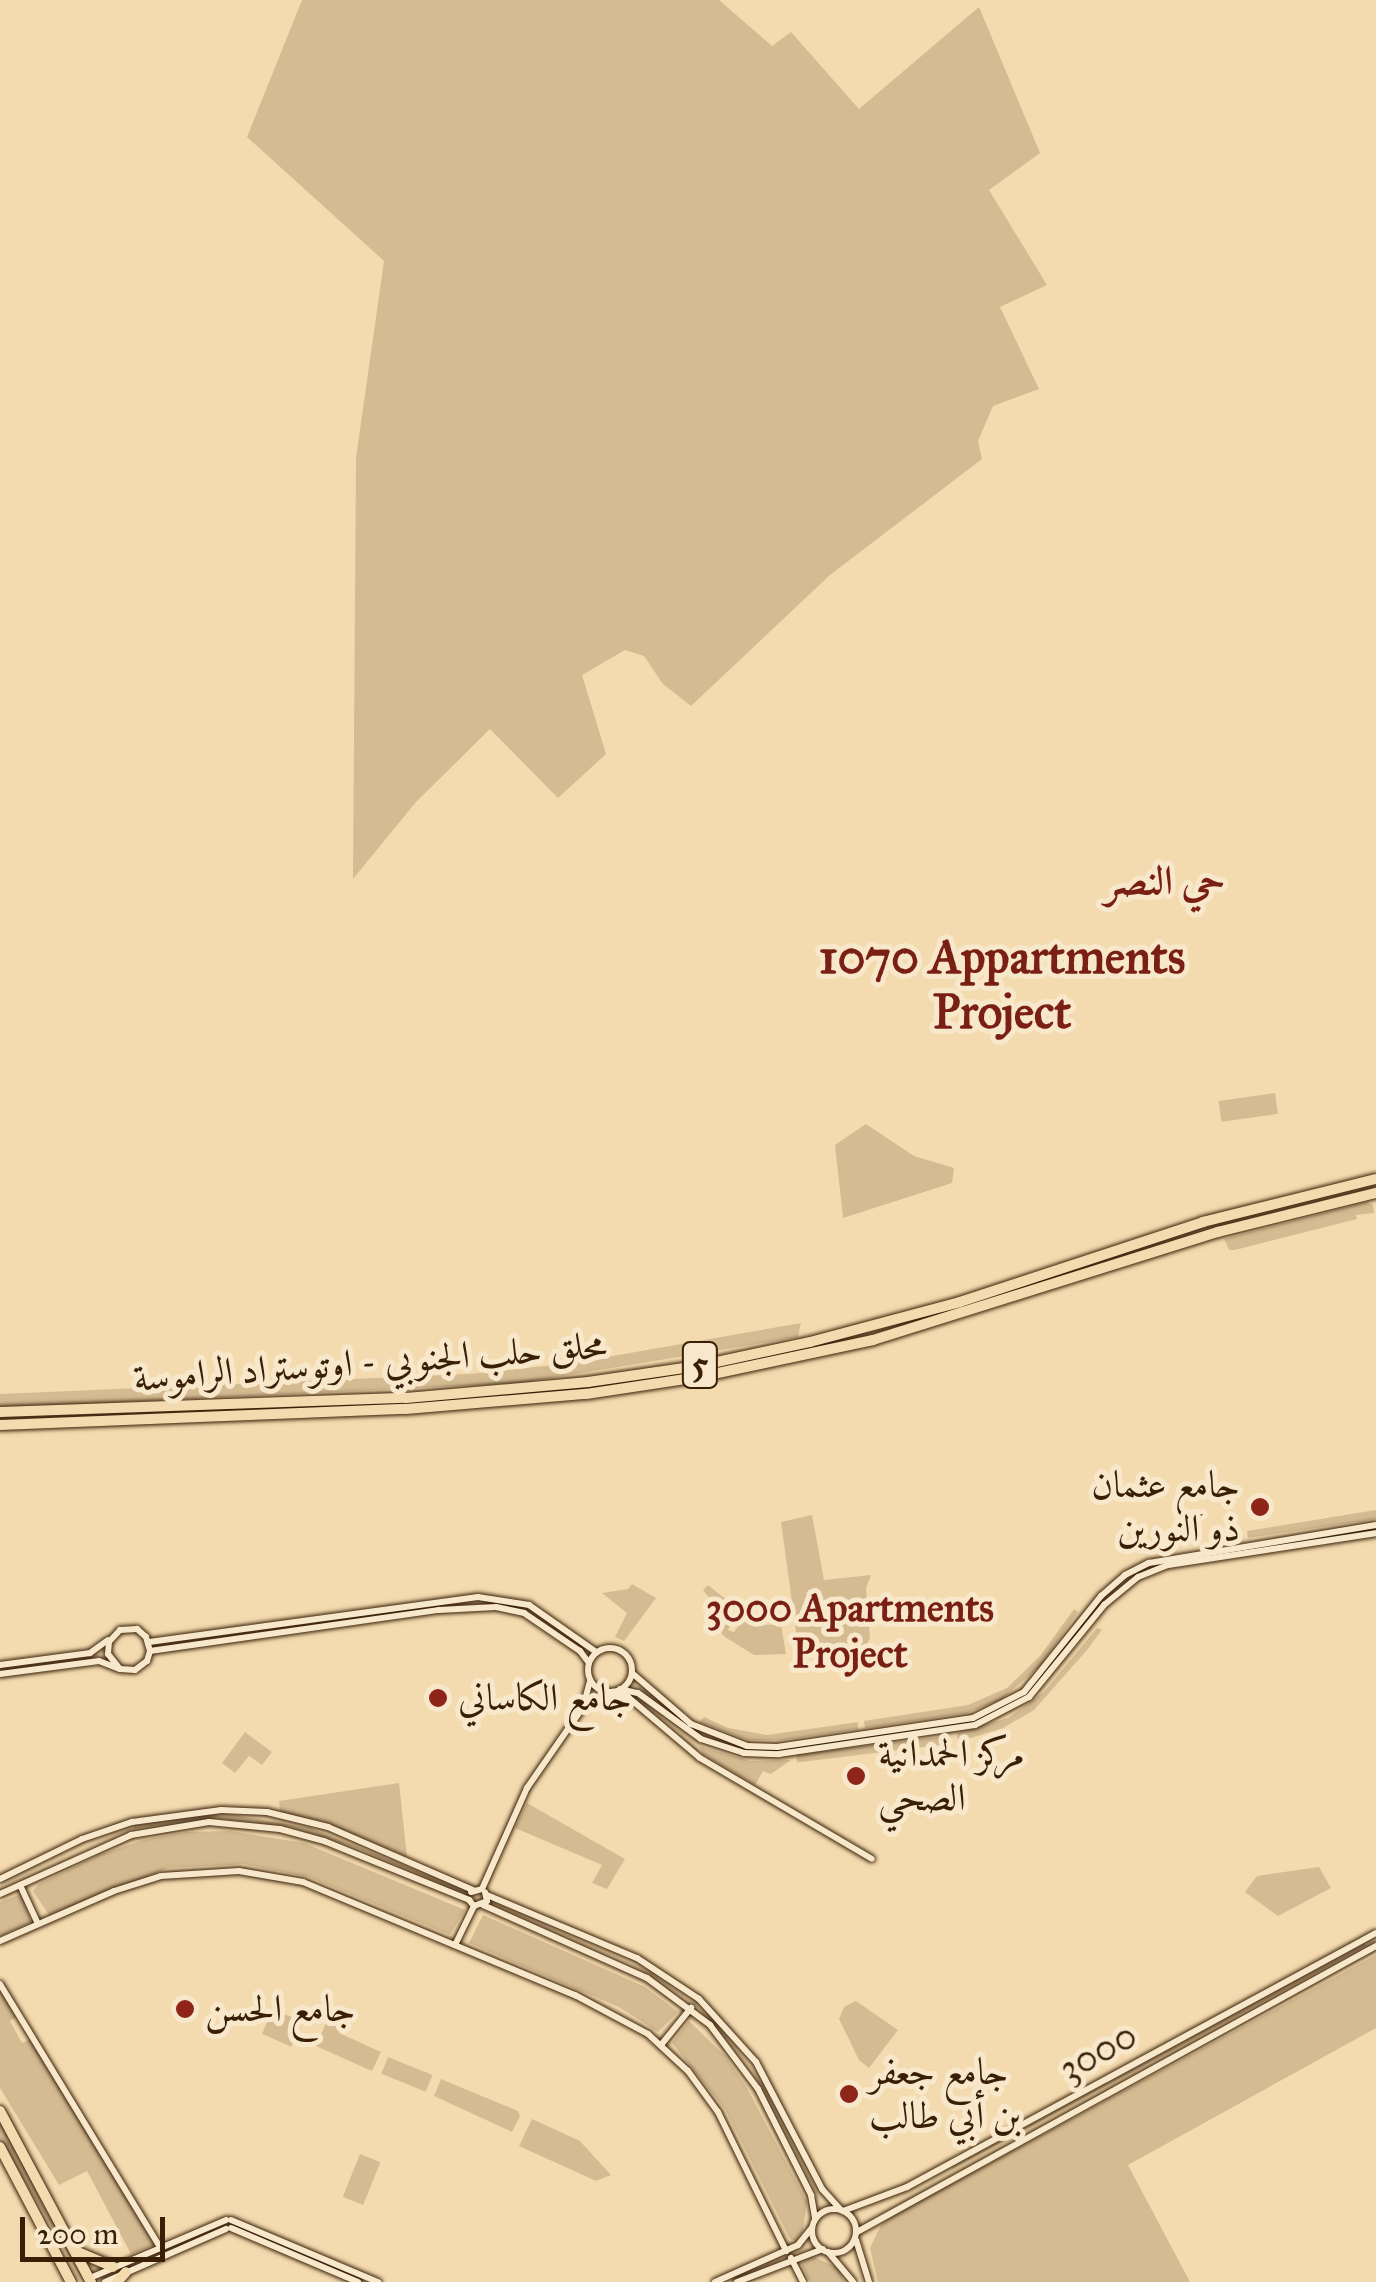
<!DOCTYPE html>
<html>
<head>
<meta charset="utf-8">
<style>
	body { margin:0 }
	#map { position:relative; width:1376px; height:2282px; overflow:hidden; background:#f4dbaf; font-family:"IM FELL Great Primer",Amiri,serif }
	div>[style] { position:absolute }
	[style*='--x'] { left:calc(var(--x)*1px); top:calc(var(--y)*1px); width:calc(var(--w)*1px); rotate:calc(var(--a)*1deg) }
	.green>* { inset:0; background:#d4bb92; transform-origin:0 0 }
	.roads { filter:drop-shadow(0 0 2px #381f06) drop-shadow(0 0 2px #381f06) }
	.secondary>* { height:6px; margin:-3px; padding:0 3px; transform-origin:3px; border-radius:3px; background:#f8e8cb }
	.secondary>.ring { margin:-3px; padding:0; box-sizing:content-box; background:none; border:6px solid #f8e8cb; border-radius:50% }
	.highway>* { height:10px; margin:-5px; padding:0 5px; transform-origin:5px; border-radius:5px; background:#f4dbaf }
	.dots>* { width:28px; height:28px; translate:-50% -50%; box-sizing:border-box; border:5px solid #f8e8cb; border-radius:50% }
	span { translate:-50% -50%; white-space:nowrap; text-align:center; line-height:1.15; -webkit-text-stroke:10px #f8e8cb; paint-order:stroke }
	.shield-label span { padding:2px 8px; background:#f8e8cb; border:2px solid; border-radius:8px; -webkit-text-stroke-width:0 }
	.shield-label { font-size:35px; color:#381f06; font-weight:700 }
	.street-label { font-size:38px; color:#381f06 }
	.poi-label { font-size:38px; color:#381f06 }
	.right { translate:-100% -50%; text-align:right }
	.left { translate:0 -50%; text-align:left }
	.neighbourhood-label { font-size:40px; color:#7a1f14; font-weight:700 }
	.district-label { font-size:48px; color:#7a1f14; font-weight:700 }
	.scale { position:absolute; left:20px; top:2217px; width:145px; height:45px; box-sizing:border-box; border:5px solid #381f06; border-top:0; padding-left:12px; font-size:30px; line-height:35px; white-space:nowrap; color:#381f06; -webkit-text-stroke:8px #f8e8cb; paint-order:stroke }
</style>
</head>
<body>
<div id="map">
	<div class="green">
		<div style="clip-path:polygon(302px 0,719px 0,772px 46px,791px 32px,859px 109px,979px 7px,1040px 153px,989px 190px,1047px 285px,1000px 307px,1039px 389px,993px 406px,978px 441px,982px 459px,830px 575px,691px 706px,663px 684px,644px 656px,625px 650px,582px 675px,606px 754px,558px 798px,490px 729px,416px 802px,353px 879px,356px 458px,384px 261px,247px 137px)"></div>
		<div style="left:1275px;top:1093px;width:21px;height:57px;rotate:82deg"></div>
		<div style="clip-path:polygon(866px 1124px,914px 1156px,954px 1168px,952px 1183px,843px 1218px,835px 1145px)"></div>
		<div style="clip-path:polygon(1367px 1202px,1373px 1205px,1374px 1213px,1356px 1215px,1357px 1219px,1235px 1250px,1229px 1250px,1224px 1239px)"></div>
		<div style="clip-path:polygon(801px 1323px,798px 1337px,521px 1383px,0 1408px,0 1394px,469px 1374px,573px 1363px)"></div>
		<div style="clip-path:polygon(1376px 1510px,1376px 1519px,1248px 1538px,1247px 1531px)"></div>
		<div style="clip-path:polygon(812px 1515px,824px 1580px,871px 1575px,866px 1588px,870px 1638px,867px 1644px,799px 1653px,781px 1522px)"></div>
		<div style="clip-path:polygon(632px 1584px,656px 1598px,624px 1641px,615px 1637px,627px 1613px,602px 1593px,628px 1589px)"></div>
		<div style="clip-path:polygon(708px 1585px,728px 1601px,733px 1620px,728px 1630px,734px 1632px,747px 1614px,761px 1625px,781px 1624px,786px 1654px,754px 1655px,725px 1637px,718px 1630px,714px 1604px,703px 1590px)"></div>
		<div style="clip-path:polygon(1074px 1609px,1078px 1612px,1040px 1666px,1002px 1699px,967px 1713px,865px 1728px,864px 1721px,968px 1705px,1007px 1688px,1040px 1656px)"></div>
		<div style="clip-path:polygon(1097px 1628px,1102px 1630px,1087px 1650px,1034px 1710px,1003px 1728px,958px 1742px,957px 1733px,1008px 1718px,1044px 1692px)"></div>
		<div style="clip-path:polygon(704px 1717px,728px 1728px,767px 1735px,858px 1722px,858px 1729px,782px 1740px,748px 1740px,700px 1722px)"></div>
		<div style="clip-path:polygon(245px 1732px,272px 1752px,262px 1765px,249px 1756px,235px 1773px,222px 1763px)"></div>
		<div style="left:947px;top:1736px;width:8px;height:152px;rotate:83deg"></div>
		<div style="clip-path:polygon(699px 1746px,750px 1761px,791px 1760px,771px 1774px,763px 1771px,755px 1785px,703px 1754px)"></div>
		<div style="clip-path:polygon(399px 1783px,407px 1857px,325px 1822px,280px 1812px,279px 1801px)"></div>
		<div style="clip-path:polygon(527px 1803px,625px 1859px,607px 1889px,592px 1883px,602px 1865px,515px 1828px)"></div>
		<div style="clip-path:polygon(223px 1813px,311px 1828px,468px 1891px,466px 1895px,357px 1848px,290px 1827px,216px 1818px,134px 1829px,134px 1825px,179px 1815px)"></div>
		<div style="clip-path:polygon(230px 1831px,304px 1843px,465px 1910px,450px 1935px,309px 1877px,243px 1864px,168px 1868px,49px 1915px,33px 1891px,39px 1884px,99px 1855px,143px 1840px,187px 1832px)"></div>
		<div style="clip-path:polygon(1319px 1867px,1331px 1888px,1278px 1916px,1245px 1892px,1257px 1876px)"></div>
		<div style="clip-path:polygon(21px 1894px,31px 1922px,0 1936px,0 1902px)"></div>
		<div style="clip-path:polygon(483px 1915px,645px 1987px,678px 2012px,658px 2032px,619px 2007px,469px 1943px)"></div>
		<div style="clip-path:polygon(1365px 1943px,1366px 1946px,952px 2169px,952px 2167px)"></div>
		<div style="clip-path:polygon(1376px 1955px,1376px 2028px,1128px 2165px,1190px 2282px,878px 2282px,870px 2248px,881px 2225px,894px 2215px)"></div>
		<div style="clip-path:polygon(0 1987px,18px 2016px,10px 2021px,22px 2043px,31px 2039px,156px 2244px,131px 2254px,87px 2171px,59px 2185px,0 2088px)"></div>
		<div style="clip-path:polygon(856px 2001px,898px 2030px,869px 2068px,859px 2060px,839px 2019px,844px 2007px)"></div>
		<div style="left:273px;top:2009px;width:32px;height:27px;rotate:24deg"></div>
		<div style="clip-path:polygon(330px 2014px,344px 2021px,339px 2033px,381px 2052px,372px 2071px,316px 2046px)"></div>
		<div style="clip-path:polygon(689px 2021px,725px 2056px,746px 2086px,807px 2202px,803px 2230px,796px 2241px,790px 2239px,725px 2109px,672px 2043px)"></div>
		<div style="left:388px;top:2057px;width:48px;height:18px;rotate:22deg"></div>
		<div style="clip-path:polygon(441px 2079px,518px 2111px,520px 2116px,512px 2132px,434px 2096px)"></div>
		<div style="clip-path:polygon(532px 2119px,580px 2141px,611px 2175px,596px 2181px,519px 2146px)"></div>
		<div style="clip-path:polygon(0 2120px,82px 2273px,81px 2276px,0 2139px)"></div>
		<div style="left:360px;top:2154px;width:22px;height:46px;rotate:22deg"></div>
		<div style="clip-path:polygon(812px 2256px,838px 2268px,845px 2282px,810px 2282px,801px 2263px)"></div>
	</div>
	<div class="roads">
		<div class="secondary">
			<div style="--x:149;--y:1642;--w:332;--a:-7.8"></div>
			<div style="--x:478;--y:1597;--w:52;--a:8.9"></div>
			<div style="--x:529;--y:1605;--w:82;--a:35"></div>
			<div class="ring" style="left:588px;top:1648px;width:38px;height:38px"></div>
			<div style="--x:150;--y:1651;--w:292;--a:-8.1"></div>
			<div style="--x:439;--y:1610;--w:57;--a:-3"></div>
			<div style="--x:496;--y:1607;--w:29;--a:12"></div>
			<div style="--x:524;--y:1613;--w:68;--a:34.2"></div>
			<div style="--x:580;--y:1651;--w:15;--a:53"></div>
			<div style="--x:0;--y:1665;--w:91;--a:-7.6"></div>
			<div style="--x:90;--y:1653;--w:22;--a:-36"></div>
			<div style="--x:632;--y:1673;--w:78;--a:40.8"></div>
			<div style="--x:691;--y:1724;--w:60;--a:21.4"></div>
			<div style="--x:747;--y:1746;--w:30;--a:2"></div>
			<div style="--x:777;--y:1747;--w:198;--a:-8.4"></div>
			<div style="--x:973;--y:1718;--w:57;--a:-27"></div>
			<div style="--x:1024;--y:1692;--w:123;--a:-51.3"></div>
			<div style="--x:1101;--y:1596;--w:32;--a:-41"></div>
			<div style="--x:1125;--y:1575;--w:27;--a:-27"></div>
			<div style="--x:1149;--y:1563;--w:230;--a:-9.5"></div>
			<div style="--x:0;--y:1674;--w:100;--a:-7.5"></div>
			<div style="--x:99;--y:1661;--w:22;--a:21"></div>
			<div style="--x:120;--y:1669;--w:15;--a:4"></div>
			<div style="--x:135;--y:1670;--w:15;--a:-37"></div>
			<div style="--x:147;--y:1661;--w:10;--a:-73"></div>
			<div style="--x:150;--y:1651;--w:15;--a:-106"></div>
			<div style="--x:146;--y:1637;--w:12;--a:-138"></div>
			<div style="--x:137;--y:1629;--w:17;--a:177"></div>
			<div style="--x:120;--y:1630;--w:16;--a:133"></div>
			<div style="--x:109;--y:1642;--w:12;--a:95"></div>
			<div style="--x:108;--y:1654;--w:19;--a:51"></div>
			<div style="--x:620;--y:1689;--w:18;--a:13"></div>
			<div style="--x:638;--y:1693;--w:78;--a:36.1"></div>
			<div style="--x:701;--y:1739;--w:45;--a:18"></div>
			<div style="--x:744;--y:1753;--w:35;--a:2"></div>
			<div style="--x:779;--y:1754;--w:198;--a:-8.4"></div>
			<div style="--x:975;--y:1725;--w:61;--a:-27.4"></div>
			<div style="--x:1029;--y:1697;--w:119;--a:-50.8"></div>
			<div style="--x:1104;--y:1605;--w:44;--a:-39.5"></div>
			<div style="--x:1138;--y:1577;--w:32;--a:-22"></div>
			<div style="--x:1168;--y:1565;--w:210;--a:-8.7"></div>
			<div style="--x:583;--y:1707;--w:34;--a:-27"></div>
			<div style="--x:613;--y:1692;--w:16;--a:18"></div>
			<div style="--x:628;--y:1697;--w:94;--a:40.3"></div>
			<div style="--x:700;--y:1758;--w:199;--a:30.4"></div>
			<div style="--x:0;--y:1879;--w:91;--a:-26"></div>
			<div style="--x:82;--y:1839;--w:53;--a:-18.8"></div>
			<div style="--x:132;--y:1822;--w:90;--a:-7.7"></div>
			<div style="--x:221;--y:1810;--w:46;--a:2.5"></div>
			<div style="--x:267;--y:1812;--w:63;--a:13.8"></div>
			<div style="--x:328;--y:1827;--w:158;--a:23.5"></div>
			<div style="--x:20;--y:1885;--w:43;--a:65.2"></div>
			<div style="--x:471;--y:1892;--w:11;--a:-15"></div>
			<div style="--x:482;--y:1889;--w:111;--a:-66"></div>
			<div style="--x:527;--y:1788;--w:98;--a:-55.3"></div>
			<div style="--x:583;--y:1707;--w:27;--a:-75"></div>
			<div style="--x:0;--y:1894;--w:144;--a:-24.2"></div>
			<div style="--x:131;--y:1835;--w:79;--a:-9.5"></div>
			<div style="--x:209;--y:1822;--w:71;--a:5.6"></div>
			<div style="--x:280;--y:1829;--w:46;--a:15.3"></div>
			<div style="--x:324;--y:1841;--w:157;--a:22.1"></div>
			<div style="--x:469;--y:1900;--w:8;--a:50"></div>
			<div style="--x:487;--y:1895;--w:163;--a:22.8"></div>
			<div style="--x:637;--y:1958;--w:74;--a:33.5"></div>
			<div style="--x:699;--y:1999;--w:85;--a:47.9"></div>
			<div style="--x:756;--y:2062;--w:143;--a:62.5"></div>
			<div style="--x:822;--y:2189;--w:27;--a:48"></div>
			<div style="--x:483;--y:1905;--w:180;--a:24"></div>
			<div style="--x:647;--y:1978;--w:79;--a:36.7"></div>
			<div style="--x:710;--y:2025;--w:80;--a:53.1"></div>
			<div style="--x:758;--y:2089;--w:119;--a:63.4"></div>
			<div style="--x:811;--y:2195;--w:23;--a:80"></div>
			<div style="--x:0;--y:1941;--w:124;--a:-23.7"></div>
			<div style="--x:114;--y:1891;--w:49;--a:-17.7"></div>
			<div style="--x:161;--y:1876;--w:78;--a:-3.7"></div>
			<div style="--x:239;--y:1871;--w:65;--a:9.8"></div>
			<div style="--x:303;--y:1882;--w:295;--a:22.6"></div>
			<div style="--x:575;--y:1995;--w:83;--a:28.1"></div>
			<div style="--x:648;--y:2034;--w:54;--a:42.8"></div>
			<div style="--x:688;--y:2071;--w:51;--a:53.8"></div>
			<div style="--x:718;--y:2112;--w:155;--a:63.9"></div>
			<div style="--x:455;--y:1945;--w:43;--a:-64"></div>
			<div style="--x:474;--y:1906;--w:14;--a:-21"></div>
			<div style="--x:487;--y:1901;--w:9;--a:-103"></div>
			<div style="--x:0;--y:1984;--w:308;--a:58.7"></div>
			<div style="--x:661;--y:2045;--w:48;--a:-51"></div>
			<div class="ring" style="left:812px;top:2209px;width:38px;height:38px"></div>
			<div style="--x:843;--y:2211;--w:68;--a:-20.6"></div>
			<div style="--x:907;--y:2187;--w:533;--a:-28.44"></div>
			<div style="--x:231;--y:2220;--w:160;--a:22.9"></div>
			<div style="--x:231;--y:2228;--w:138;--a:23"></div>
			<div style="--x:857;--y:2232;--w:593;--a:-28.86"></div>
			<div style="--x:856;--y:2240;--w:44;--a:72.8"></div>
			<div style="--x:828;--y:2252;--w:39;--a:50"></div>
			<div style="--x:791;--y:2258;--w:27;--a:63"></div>
			<div style="--x:90;--y:2278;--w:148;--a:-23.1"></div>
			<div style="--x:105;--y:2282;--w:132;--a:-23.7"></div>
			<div style="--x:715;--y:2282;--w:91;--a:-24"></div>
			<div style="--x:798;--y:2245;--w:22;--a:-51"></div>
			<div style="--x:737;--y:2282;--w:92;--a:-21"></div>
		</div>
		<div class="highway">
			<div style="--x:0;--y:1412;--w:406;--a:-2"></div>
			<div style="--x:406;--y:1398;--w:183;--a:-5"></div>
			<div style="--x:588;--y:1382;--w:111;--a:-8.3"></div>
			<div style="--x:698;--y:1366;--w:115;--a:-12.1"></div>
			<div style="--x:810;--y:1342;--w:155;--a:-14.9"></div>
			<div style="--x:960;--y:1302;--w:256;--a:-18.2"></div>
			<div style="--x:1203;--y:1222;--w:178;--a:-14"></div>
			<div style="--x:0;--y:1425;--w:406;--a:-2.3"></div>
			<div style="--x:406;--y:1409;--w:181;--a:-4.8"></div>
			<div style="--x:586;--y:1394;--w:114;--a:-8.6"></div>
			<div style="--x:699;--y:1377;--w:178;--a:-12"></div>
			<div style="--x:873;--y:1340;--w:362;--a:-17.4"></div>
			<div style="--x:1218;--y:1232;--w:163;--a:-13.9"></div>
			<div style="--x:0;--y:2111;--w:194;--a:62"></div>
			<div style="--x:0;--y:2147;--w:153;--a:62.3"></div>
			<div style="--x:78;--y:2252;--w:38;--a:23"></div>
			<div style="--x:117;--y:2282;--w:13;--a:-48"></div>
		</div>
	</div>
	<div class="dots">
		<div style="left:1260px;top:1507px;background:#8f2418"></div>
		<div style="left:438px;top:1698px;background:#8f2418"></div>
		<div style="left:856px;top:1776px;background:#8f2418"></div>
		<div style="left:185px;top:2009px;background:#8f2418"></div>
		<div style="left:849px;top:2094px;background:#8f2418"></div>
	</div>
	<div class="shield-label">
		<span style="left:700px;top:1365px">5</span>
	</div>
	<div class="street-label">
		<span style="left:370px;top:1362px;rotate:-4deg">محلق حلب الجنوبي - اوتوستراد الراموسة</span>
		<span style="left:1098px;top:2052px;rotate:-29deg">3000</span>
	</div>
	<div class="poi-label">
		<span class="right" style="left:1240px;top:1507px">جامع عثمان<br>ذو النورين</span>
		<span class="left" style="left:458px;top:1698px">جامع الكاساني</span>
		<span class="left" style="left:878px;top:1776px">مركز الحمدانية<br>الصحي</span>
		<span class="left" style="left:205px;top:2009px">جامع الحسن</span>
		<span class="left" style="left:869px;top:2094px">جامع جعفر<br>بن أبي طالب</span>
	</div>
	<div class="neighbourhood-label">
		<span style="left:1165px;top:881px">حي النصر</span>
		<span style="left:850px;top:1631px">3000 Apartments<br>Project</span>
	</div>
	<div class="district-label">
		<span style="left:1002px;top:984px">1070 Appartments<br>Project</span>
	</div>
	<div class="scale">200 m</div>
</div>
</body>
</html>
